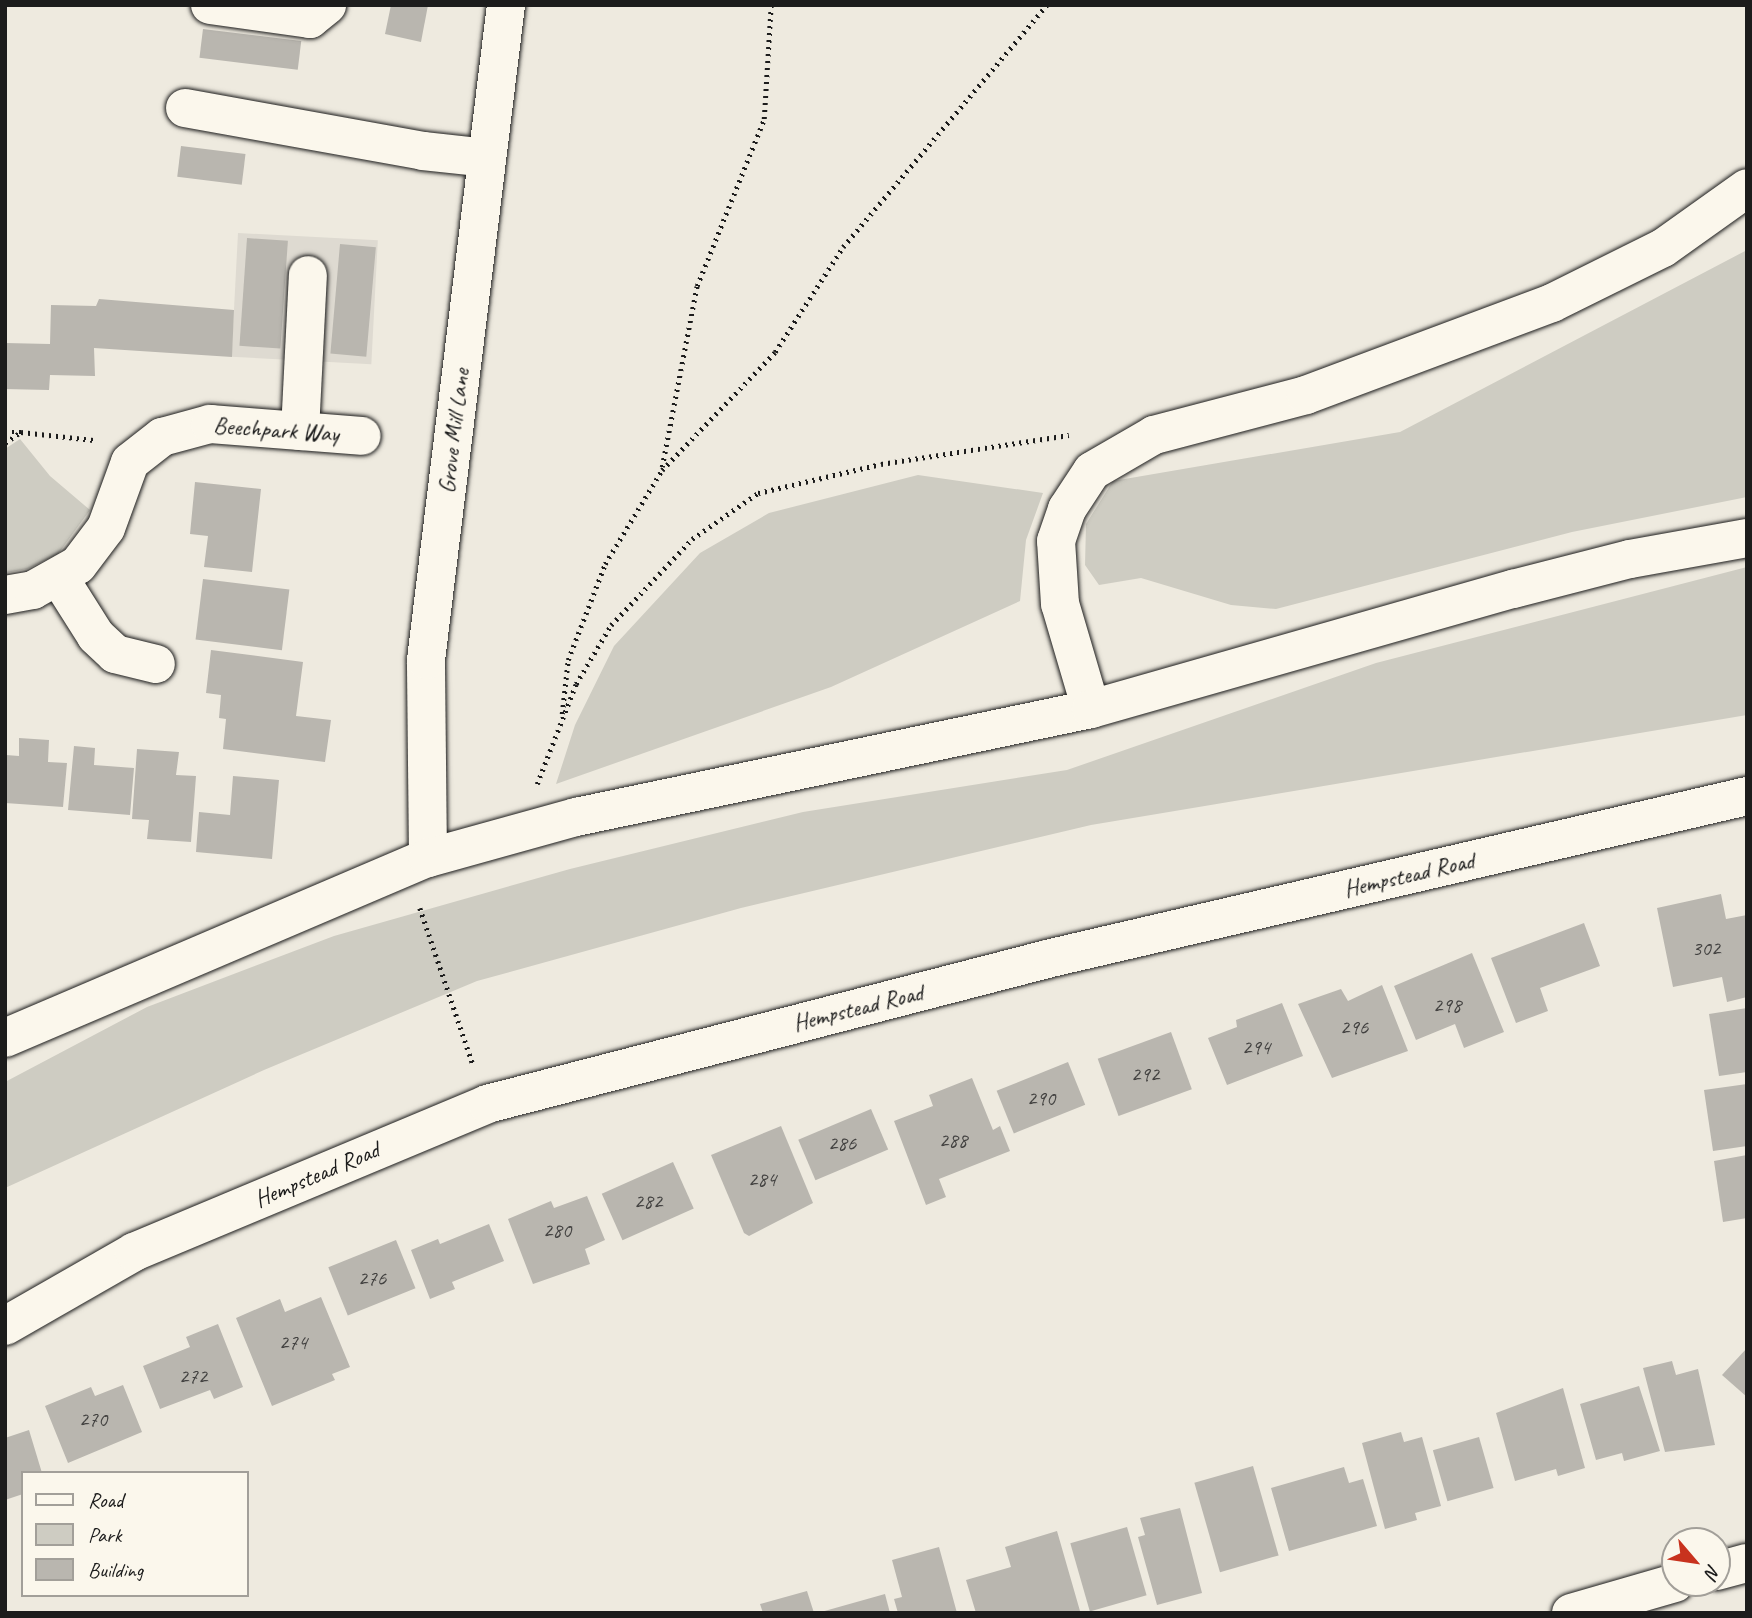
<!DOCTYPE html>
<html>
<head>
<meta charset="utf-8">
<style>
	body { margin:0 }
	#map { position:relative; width:1752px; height:1618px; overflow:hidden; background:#eeeadf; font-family:Caveat,sans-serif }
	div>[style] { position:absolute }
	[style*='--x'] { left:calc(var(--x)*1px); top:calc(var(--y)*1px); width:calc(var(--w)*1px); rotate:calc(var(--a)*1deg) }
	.built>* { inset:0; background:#dedad1; transform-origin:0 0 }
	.green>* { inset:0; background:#ceccc2 }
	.building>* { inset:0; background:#b9b6af; transform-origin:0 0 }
	.path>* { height:4.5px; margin-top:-2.25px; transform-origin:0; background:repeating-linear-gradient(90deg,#1c1c1c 0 2px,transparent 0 7px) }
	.roads { filter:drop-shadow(0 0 2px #1c1c1c) drop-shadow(0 0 2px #1c1c1c) }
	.minor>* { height:38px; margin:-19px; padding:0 19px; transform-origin:19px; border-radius:19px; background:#fbf7ec }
	.major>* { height:38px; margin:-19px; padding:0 19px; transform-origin:19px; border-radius:19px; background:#fbf7ec }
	span { translate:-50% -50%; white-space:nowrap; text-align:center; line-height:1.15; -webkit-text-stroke:5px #fbf7ec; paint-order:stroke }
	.number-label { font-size:21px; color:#434241 }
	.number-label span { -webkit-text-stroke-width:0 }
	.street-label { font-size:24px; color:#1c1c1c }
	.frame { position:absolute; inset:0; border:7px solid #1c1c1c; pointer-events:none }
	.legend { position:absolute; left:21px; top:1471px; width:228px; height:126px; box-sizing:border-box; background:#fbf7ec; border:2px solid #a29f99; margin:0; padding:9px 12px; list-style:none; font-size:21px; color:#1c1c1c }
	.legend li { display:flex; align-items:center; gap:14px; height:35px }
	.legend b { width:35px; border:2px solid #a29f99 }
	.north { position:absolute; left:1661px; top:1527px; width:70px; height:70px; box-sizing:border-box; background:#fbf7ec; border:2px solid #a29f99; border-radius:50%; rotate:119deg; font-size:19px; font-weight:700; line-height:28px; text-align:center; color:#1c1c1c }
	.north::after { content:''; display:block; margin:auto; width:24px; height:32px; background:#c8321e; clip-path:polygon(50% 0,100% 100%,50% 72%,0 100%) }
</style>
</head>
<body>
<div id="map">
	<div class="built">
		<div style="left:238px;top:233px;width:140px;height:124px;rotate:3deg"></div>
	</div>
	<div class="green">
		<div style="clip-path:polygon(1747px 250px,1747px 497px,1572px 532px,1276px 609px,1231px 605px,1141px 578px,1099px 585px,1085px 565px,1086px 524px,1113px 481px,1400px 432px)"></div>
		<div style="clip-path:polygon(20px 439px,50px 476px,90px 510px,58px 554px,27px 569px,5px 573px,5px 449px)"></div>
		<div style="clip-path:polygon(918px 475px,1043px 493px,1026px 540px,1020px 601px,831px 687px,556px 784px,575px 725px,614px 646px,700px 553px,769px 513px)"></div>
		<div style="clip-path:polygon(1747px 567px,1747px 715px,1091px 825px,741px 908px,477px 981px,264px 1070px,5px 1188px,5px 1082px,147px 1007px,334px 936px,570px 869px,803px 812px,1067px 770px,1376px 663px)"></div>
	</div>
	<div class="building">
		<div style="clip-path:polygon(391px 5px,428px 5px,421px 42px,385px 34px)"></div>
		<div style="left:203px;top:29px;width:99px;height:29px;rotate:7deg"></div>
		<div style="left:181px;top:146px;width:65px;height:31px;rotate:7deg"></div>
		<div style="left:247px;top:238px;width:41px;height:108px;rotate:4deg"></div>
		<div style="left:340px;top:244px;width:36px;height:110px;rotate:5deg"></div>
		<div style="clip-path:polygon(99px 299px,234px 310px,232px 357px,94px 348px,95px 376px,50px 375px,49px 390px,5px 389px,5px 343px,50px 344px,51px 305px,96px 306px)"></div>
		<div style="clip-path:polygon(195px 482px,261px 489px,252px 572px,204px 567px,208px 536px,190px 534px)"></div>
		<div style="left:203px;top:579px;width:87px;height:61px;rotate:7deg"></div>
		<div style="clip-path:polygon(211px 650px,303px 662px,296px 716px,331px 720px,325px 762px,223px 749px,226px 719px,219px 718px,221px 695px,206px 693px)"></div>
		<div style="clip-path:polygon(19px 738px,49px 740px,48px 762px,67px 763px,63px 807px,5px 803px,6px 755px,19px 756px)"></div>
		<div style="clip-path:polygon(74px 746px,95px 748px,94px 765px,134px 768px,130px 815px,68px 810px)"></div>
		<div style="clip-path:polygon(137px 749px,179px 752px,176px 775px,196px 776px,191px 842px,147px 839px,149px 820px,132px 819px)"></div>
		<div style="clip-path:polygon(233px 776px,279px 780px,272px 859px,196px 852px,199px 812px,230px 815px)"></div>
		<div style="clip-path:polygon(1721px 894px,1726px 919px,1747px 915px,1747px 997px,1727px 1002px,1722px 977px,1673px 987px,1657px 908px)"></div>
		<div style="clip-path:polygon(1584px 923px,1600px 966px,1540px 988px,1548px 1011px,1516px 1023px,1491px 958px)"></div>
		<div style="clip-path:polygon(1472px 953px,1504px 1032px,1464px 1048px,1455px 1024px,1416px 1040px,1394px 986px)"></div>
		<div style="clip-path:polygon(1382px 985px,1408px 1051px,1332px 1078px,1298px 1004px,1341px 989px,1348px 1001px)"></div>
		<div style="clip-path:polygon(1282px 1003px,1303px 1056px,1227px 1085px,1208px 1038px,1237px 1027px,1236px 1020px)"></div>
		<div style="clip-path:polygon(1747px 1008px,1747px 1072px,1719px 1076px,1709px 1014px)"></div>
		<div style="left:1171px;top:1032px;width:61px;height:78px;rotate:70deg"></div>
		<div style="left:1068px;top:1062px;width:46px;height:77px;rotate:68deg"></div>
		<div style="clip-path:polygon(972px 1078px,993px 1130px,1000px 1126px,1010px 1151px,939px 1179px,946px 1197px,926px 1205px,894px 1121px,933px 1106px,929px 1095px)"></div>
		<div style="clip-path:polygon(1747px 1084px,1747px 1146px,1713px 1151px,1704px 1090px)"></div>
		<div style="left:871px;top:1109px;width:44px;height:79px;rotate:67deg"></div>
		<div style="clip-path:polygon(781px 1126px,813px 1203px,749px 1236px,744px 1233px,711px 1155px)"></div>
		<div style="clip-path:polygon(1747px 1155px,1747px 1218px,1723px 1222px,1714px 1161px)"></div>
		<div style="left:673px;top:1162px;width:51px;height:78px;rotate:66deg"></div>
		<div style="clip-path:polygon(587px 1196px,605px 1240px,585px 1249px,590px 1264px,533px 1284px,508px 1219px,551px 1201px,554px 1208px)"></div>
		<div style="clip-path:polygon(489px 1224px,504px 1261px,452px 1282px,455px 1289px,430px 1299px,411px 1250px,438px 1239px,440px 1244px)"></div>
		<div style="left:396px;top:1240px;width:52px;height:73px;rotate:68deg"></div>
		<div style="clip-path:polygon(321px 1297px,350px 1367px,332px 1374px,335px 1380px,272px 1406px,236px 1318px,280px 1299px,285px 1312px)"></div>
		<div style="clip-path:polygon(218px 1324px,243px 1387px,214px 1399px,210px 1390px,160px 1409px,143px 1366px,190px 1347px,186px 1337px)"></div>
		<div style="clip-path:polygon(1747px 1348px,1747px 1397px,1722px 1375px)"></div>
		<div style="clip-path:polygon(1672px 1361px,1676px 1375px,1698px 1369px,1715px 1445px,1665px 1452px,1643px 1368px)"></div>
		<div style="clip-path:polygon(123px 1385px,142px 1432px,68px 1463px,45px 1406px,91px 1387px,95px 1396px)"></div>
		<div style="clip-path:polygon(1639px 1386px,1660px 1451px,1624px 1461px,1622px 1453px,1596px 1460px,1580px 1404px)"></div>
		<div style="clip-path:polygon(1563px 1388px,1585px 1468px,1558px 1476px,1556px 1469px,1515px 1481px,1496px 1413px)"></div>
		<div style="clip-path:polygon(29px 1430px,42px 1473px,23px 1473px,23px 1494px,5px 1500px,5px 1438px)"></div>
		<div style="clip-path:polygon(1401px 1432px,1404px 1442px,1422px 1437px,1441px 1506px,1415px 1513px,1417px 1520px,1385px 1529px,1362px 1443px)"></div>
		<div style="left:1479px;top:1437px;width:53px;height:48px;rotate:74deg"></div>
		<div style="left:1253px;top:1466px;width:93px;height:61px;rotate:74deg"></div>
		<div style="clip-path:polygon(1344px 1467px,1349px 1483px,1363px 1479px,1377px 1526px,1289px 1551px,1271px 1488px)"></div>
		<div style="clip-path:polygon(1180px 1508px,1202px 1593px,1157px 1605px,1138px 1537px,1145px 1535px,1140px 1518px)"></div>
		<div style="left:1127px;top:1527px;width:71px;height:59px;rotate:74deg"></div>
		<div style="clip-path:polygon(1057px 1531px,1080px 1611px,976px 1613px,966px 1580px,1011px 1567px,1005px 1547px)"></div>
		<div style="clip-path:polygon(939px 1547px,957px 1613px,898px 1613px,894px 1599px,902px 1597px,892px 1560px)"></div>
		<div style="clip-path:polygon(807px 1591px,814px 1613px,763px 1613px,760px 1604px)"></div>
		<div style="clip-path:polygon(885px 1594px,890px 1613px,821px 1613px,821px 1612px)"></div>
	</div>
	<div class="path">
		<div style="--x:5;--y:432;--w:16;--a:0"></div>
		<div style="--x:5;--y:443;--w:19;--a:-35"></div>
		<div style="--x:21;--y:432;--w:73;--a:6.3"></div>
		<div style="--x:662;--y:467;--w:184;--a:-79.1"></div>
		<div style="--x:697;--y:286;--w:180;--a:-68.1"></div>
		<div style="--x:764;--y:119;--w:114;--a:-86.5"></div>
		<div style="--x:562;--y:714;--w:54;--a:-83.7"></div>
		<div style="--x:568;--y:660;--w:103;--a:-68.9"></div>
		<div style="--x:605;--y:564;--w:110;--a:-58.8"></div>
		<div style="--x:662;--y:470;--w:163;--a:-46.2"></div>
		<div style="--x:775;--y:352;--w:125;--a:-57.1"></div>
		<div style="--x:843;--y:247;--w:317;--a:-49.9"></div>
		<div style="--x:537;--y:784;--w:107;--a:-68.7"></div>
		<div style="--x:576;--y:684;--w:69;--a:-59.3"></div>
		<div style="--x:611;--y:625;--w:118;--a:-46.7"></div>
		<div style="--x:692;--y:539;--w:80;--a:-34.9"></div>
		<div style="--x:758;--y:493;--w:126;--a:-13.3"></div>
		<div style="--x:881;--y:464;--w:190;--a:-8.8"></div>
		<div style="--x:420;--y:908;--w:166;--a:71.3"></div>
	</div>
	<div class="roads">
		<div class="minor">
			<div style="--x:210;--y:5;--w:101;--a:8"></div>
			<div style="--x:310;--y:19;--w:22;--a:-39"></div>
			<div style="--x:185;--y:108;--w:242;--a:10.2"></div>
			<div style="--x:423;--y:151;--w:64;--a:6.2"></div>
			<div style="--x:300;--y:431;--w:156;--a:-87.1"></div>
			<div style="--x:60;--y:579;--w:67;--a:57.7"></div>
			<div style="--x:96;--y:636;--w:26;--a:43"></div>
			<div style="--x:115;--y:654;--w:42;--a:13.7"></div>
			<div style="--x:5;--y:595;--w:28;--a:-10"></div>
			<div style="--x:33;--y:590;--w:51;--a:-29.1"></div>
			<div style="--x:78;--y:565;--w:46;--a:-52.9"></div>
			<div style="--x:106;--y:528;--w:70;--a:-70"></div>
			<div style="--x:130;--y:462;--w:41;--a:-38"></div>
			<div style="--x:162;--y:437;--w:50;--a:-15.2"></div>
			<div style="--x:210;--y:424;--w:152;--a:4.5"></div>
			<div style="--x:1091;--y:709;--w:109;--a:-106.4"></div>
			<div style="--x:1060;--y:604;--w:63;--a:-93.6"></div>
			<div style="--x:1056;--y:541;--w:34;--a:-71"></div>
			<div style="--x:1067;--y:509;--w:45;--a:-56.7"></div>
			<div style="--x:1092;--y:471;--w:72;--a:-30.1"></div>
			<div style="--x:1154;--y:435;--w:157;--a:-14.7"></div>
			<div style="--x:1306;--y:395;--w:263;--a:-20.5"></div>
			<div style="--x:1552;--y:303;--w:124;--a:-26.4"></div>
			<div style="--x:1663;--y:248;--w:103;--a:-35.5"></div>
			<div style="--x:428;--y:858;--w:198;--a:-90.6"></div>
			<div style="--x:426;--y:660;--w:660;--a:-83.04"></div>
			<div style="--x:5;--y:1326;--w:149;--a:-29.8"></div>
			<div style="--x:134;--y:1252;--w:383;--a:-22.7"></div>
			<div style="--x:487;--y:1104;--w:583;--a:-14.51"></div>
			<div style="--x:1051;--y:958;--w:715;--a:-13.1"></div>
			<div style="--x:1717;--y:1571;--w:31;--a:-15"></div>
			<div style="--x:1571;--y:1613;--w:108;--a:-16.1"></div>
		</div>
		<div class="major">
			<div style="--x:5;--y:1038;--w:460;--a:-23.1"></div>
			<div style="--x:428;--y:858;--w:154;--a:-15.5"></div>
			<div style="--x:576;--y:817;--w:526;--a:-11.84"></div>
			<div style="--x:1091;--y:709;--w:439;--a:-15.9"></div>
			<div style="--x:1513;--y:589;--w:121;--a:-14.4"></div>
			<div style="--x:1630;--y:559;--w:119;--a:-10.2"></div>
		</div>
	</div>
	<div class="number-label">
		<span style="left:1706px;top:948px">302</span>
		<span style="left:1447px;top:1005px">298</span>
		<span style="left:1354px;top:1027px">296</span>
		<span style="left:1256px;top:1047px">294</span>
		<span style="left:1145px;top:1074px">292</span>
		<span style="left:1041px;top:1098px">290</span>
		<span style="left:953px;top:1140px">288</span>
		<span style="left:842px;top:1143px">286</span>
		<span style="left:762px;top:1179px">284</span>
		<span style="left:648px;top:1201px">282</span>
		<span style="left:557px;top:1230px">280</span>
		<span style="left:372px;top:1278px">276</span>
		<span style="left:293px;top:1342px">274</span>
		<span style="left:193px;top:1376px">272</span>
		<span style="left:93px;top:1419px">270</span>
	</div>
	<div class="street-label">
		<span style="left:276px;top:430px;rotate:4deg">Beechpark Way</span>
		<span style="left:454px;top:431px;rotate:-83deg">Grove Mill Lane</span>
		<span style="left:1409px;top:875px;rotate:-13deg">Hempstead Road</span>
		<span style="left:858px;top:1008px;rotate:-14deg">Hempstead Road</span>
		<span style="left:317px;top:1175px;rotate:-23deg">Hempstead Road</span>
	</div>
	<div class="frame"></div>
	<ul class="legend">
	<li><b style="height:9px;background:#fbf7ec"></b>Road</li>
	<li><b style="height:19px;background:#ceccc2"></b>Park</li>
	<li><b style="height:19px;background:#b9b6af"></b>Building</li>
	</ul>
	<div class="north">N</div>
</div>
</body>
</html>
